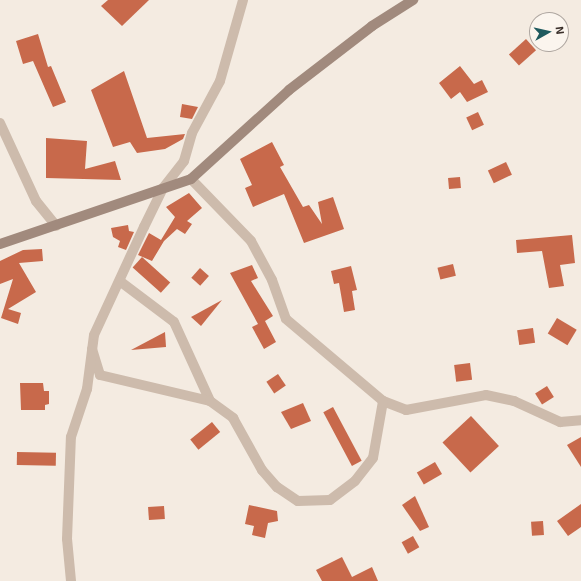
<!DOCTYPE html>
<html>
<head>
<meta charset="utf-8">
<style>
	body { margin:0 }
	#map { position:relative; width:581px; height:581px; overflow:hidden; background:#f4ebe1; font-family:"Exo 2",sans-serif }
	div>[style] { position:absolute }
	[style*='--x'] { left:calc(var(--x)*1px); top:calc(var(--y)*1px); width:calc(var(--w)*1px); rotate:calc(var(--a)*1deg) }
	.building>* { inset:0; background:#c8694b; transform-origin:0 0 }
	.street>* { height:10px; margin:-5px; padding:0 5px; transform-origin:5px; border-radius:5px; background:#cdbbac }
	.secondary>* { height:10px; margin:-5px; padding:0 5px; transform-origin:5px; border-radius:5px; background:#a18a7d }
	span { translate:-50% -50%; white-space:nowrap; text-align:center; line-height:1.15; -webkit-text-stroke:3px #fbf5ee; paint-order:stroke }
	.north { position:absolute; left:529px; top:12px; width:40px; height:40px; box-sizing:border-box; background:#fbf5ee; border:1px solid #aea6a0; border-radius:50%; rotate:82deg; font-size:11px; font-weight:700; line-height:16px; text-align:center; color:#3b302b }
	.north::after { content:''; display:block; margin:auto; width:14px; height:18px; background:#1f5a5e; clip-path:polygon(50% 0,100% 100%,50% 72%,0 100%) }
</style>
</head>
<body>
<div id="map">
	<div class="building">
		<div style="clip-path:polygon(108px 0,149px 0,122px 26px,101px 6px)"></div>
		<div style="clip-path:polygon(38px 34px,48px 67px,51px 66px,66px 102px,53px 107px,33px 61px,23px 64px,16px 41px)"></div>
		<div style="left:526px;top:39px;width:15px;height:23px;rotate:48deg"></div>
		<div style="clip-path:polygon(460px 66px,474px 84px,482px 80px,488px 92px,467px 102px,460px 92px,451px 99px,439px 83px)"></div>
		<div style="clip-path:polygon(124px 71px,147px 138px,185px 134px,183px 139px,165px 149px,137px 153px,130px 142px,113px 147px,91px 90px)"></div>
		<div style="clip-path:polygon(182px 104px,198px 107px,192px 119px,180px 117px)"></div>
		<div style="left:478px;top:112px;width:14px;height:13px;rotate:65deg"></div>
		<div style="clip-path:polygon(46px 138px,87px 141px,85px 169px,115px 161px,121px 180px,46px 178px)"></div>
		<div style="clip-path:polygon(272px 142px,284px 165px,280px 167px,303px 207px,309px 205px,322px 224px,318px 202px,333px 197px,344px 229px,304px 243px,284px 194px,253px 207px,245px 188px,252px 185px,240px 159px)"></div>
		<div style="left:506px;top:162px;width:14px;height:20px;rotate:65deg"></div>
		<div style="left:460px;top:177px;width:11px;height:12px;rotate:85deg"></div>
		<div style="clip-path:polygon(189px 193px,202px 208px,187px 221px,192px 224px,185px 234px,177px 229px,164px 241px,152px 261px,138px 255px,149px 233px,161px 240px,175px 217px,166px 207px)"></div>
		<div style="clip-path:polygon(128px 225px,129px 231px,134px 232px,126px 250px,118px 247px,120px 241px,113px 237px,111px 228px)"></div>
		<div style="clip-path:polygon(572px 235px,575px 263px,560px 265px,564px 286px,549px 288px,542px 251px,517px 253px,516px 240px)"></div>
		<div style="clip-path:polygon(42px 249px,43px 261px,19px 263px,36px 292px,8px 309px,21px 313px,18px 324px,1px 318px,13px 279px,0 284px,0 261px,23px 250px)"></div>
		<div style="left:142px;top:257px;width:38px;height:14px;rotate:42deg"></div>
		<div style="left:453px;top:264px;width:12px;height:16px;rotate:76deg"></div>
		<div style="clip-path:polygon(252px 265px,258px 278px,251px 281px,273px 316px,265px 321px,276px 342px,264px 349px,252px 327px,258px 324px,230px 273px)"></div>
		<div style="clip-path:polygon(351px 266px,357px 290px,352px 291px,355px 310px,344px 312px,339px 283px,334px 284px,331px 271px)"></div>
		<div style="left:200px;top:268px;width:12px;height:13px;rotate:42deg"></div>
		<div style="clip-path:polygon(222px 300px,201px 326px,191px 317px)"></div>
		<div style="left:557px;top:318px;width:23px;height:18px;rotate:31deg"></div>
		<div style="left:533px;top:328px;width:15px;height:16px;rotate:82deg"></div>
		<div style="clip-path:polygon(165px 332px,166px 347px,131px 350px)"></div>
		<div style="left:470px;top:363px;width:17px;height:16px;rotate:83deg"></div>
		<div style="left:278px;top:374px;width:14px;height:14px;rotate:56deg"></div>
		<div style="clip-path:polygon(20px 383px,43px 383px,44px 391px,49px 391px,49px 404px,45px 405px,45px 410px,21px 410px)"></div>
		<div style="left:547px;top:386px;width:13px;height:14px;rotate:58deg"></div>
		<div style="clip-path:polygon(303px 403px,311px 421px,291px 429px,281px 412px)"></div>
		<div style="left:333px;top:407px;width:61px;height:11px;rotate:62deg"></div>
		<div style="left:471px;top:416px;width:41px;height:39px;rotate:47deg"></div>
		<div style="left:212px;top:422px;width:13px;height:28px;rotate:51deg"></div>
		<div style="clip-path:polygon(581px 437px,581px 467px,567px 445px)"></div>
		<div style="left:17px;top:452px;width:39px;height:13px;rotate:1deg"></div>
		<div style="left:435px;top:462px;width:14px;height:21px;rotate:60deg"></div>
		<div style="clip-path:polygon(415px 496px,429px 527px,420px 531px,402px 505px)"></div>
		<div style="clip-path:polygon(581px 504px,581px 527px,568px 536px,557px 521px)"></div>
		<div style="clip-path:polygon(249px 505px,277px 511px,278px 521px,268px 523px,265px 538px,252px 535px,254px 526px,245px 524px)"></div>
		<div style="left:164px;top:506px;width:13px;height:16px;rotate:86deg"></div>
		<div style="left:543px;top:521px;width:14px;height:12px;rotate:86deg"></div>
		<div style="left:413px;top:536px;width:13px;height:13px;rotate:61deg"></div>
		<div style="clip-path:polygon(342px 557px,352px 577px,372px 567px,378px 581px,322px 581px,316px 570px)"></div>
	</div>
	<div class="street">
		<div style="--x:0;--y:123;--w:86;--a:65.2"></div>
		<div style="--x:36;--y:201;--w:32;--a:51"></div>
		<div style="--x:191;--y:179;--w:86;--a:45.9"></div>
		<div style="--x:251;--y:241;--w:44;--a:61.7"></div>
		<div style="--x:272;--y:280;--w:41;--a:70.3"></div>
		<div style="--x:286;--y:319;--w:127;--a:40.2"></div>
		<div style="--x:383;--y:401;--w:25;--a:21"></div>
		<div style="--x:406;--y:410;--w:81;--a:-10.6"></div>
		<div style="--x:486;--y:395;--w:29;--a:12"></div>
		<div style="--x:514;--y:401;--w:51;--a:24.5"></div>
		<div style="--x:560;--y:422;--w:21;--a:-5"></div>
		<div style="--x:121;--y:282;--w:66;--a:37"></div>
		<div style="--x:174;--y:322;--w:87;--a:65.5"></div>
		<div style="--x:92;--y:349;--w:27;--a:73"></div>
		<div style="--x:100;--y:375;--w:113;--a:13.3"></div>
		<div style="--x:210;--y:401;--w:29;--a:36"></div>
		<div style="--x:233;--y:418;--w:60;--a:60.9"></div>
		<div style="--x:262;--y:470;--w:23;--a:49"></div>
		<div style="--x:277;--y:487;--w:25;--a:34"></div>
		<div style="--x:298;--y:501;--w:32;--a:-2"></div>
		<div style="--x:330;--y:500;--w:31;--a:-37"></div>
		<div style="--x:355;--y:481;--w:29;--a:-52"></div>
		<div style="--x:373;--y:458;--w:58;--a:-80"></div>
		<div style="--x:71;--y:581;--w:42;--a:-95.4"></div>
		<div style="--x:67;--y:539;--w:102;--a:-87.8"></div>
		<div style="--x:71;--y:437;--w:51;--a:-71.6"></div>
		<div style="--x:87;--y:389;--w:54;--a:-82.6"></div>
		<div style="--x:94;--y:335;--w:119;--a:-65.2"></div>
		<div style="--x:144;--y:227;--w:43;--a:-64"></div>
		<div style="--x:163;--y:188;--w:34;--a:-52"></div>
		<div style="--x:184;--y:161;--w:29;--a:-74"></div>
		<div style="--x:192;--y:133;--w:59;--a:-61.7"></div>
		<div style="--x:220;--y:81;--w:84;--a:-74.1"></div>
	</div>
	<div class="secondary">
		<div style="--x:0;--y:244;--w:202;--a:-18.8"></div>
		<div style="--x:191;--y:179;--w:132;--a:-42.2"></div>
		<div style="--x:289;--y:90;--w:105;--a:-37.6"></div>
		<div style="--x:372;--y:26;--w:49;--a:-32.4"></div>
	</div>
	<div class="north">N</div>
</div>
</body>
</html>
